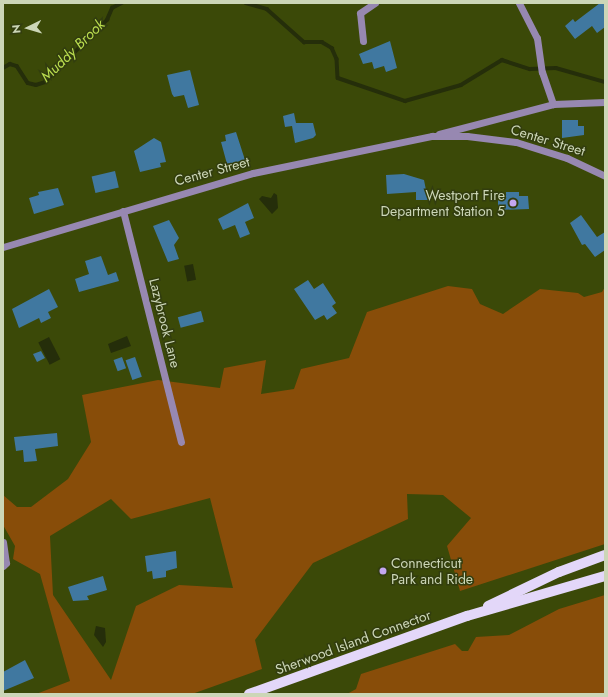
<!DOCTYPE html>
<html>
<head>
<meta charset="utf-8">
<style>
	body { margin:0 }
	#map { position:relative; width:608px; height:697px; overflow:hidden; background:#3b4908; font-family:Jost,sans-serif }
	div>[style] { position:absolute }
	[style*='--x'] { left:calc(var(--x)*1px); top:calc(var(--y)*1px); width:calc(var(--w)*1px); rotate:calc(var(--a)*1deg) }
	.green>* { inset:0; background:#884d09 }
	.water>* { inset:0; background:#252e0a; transform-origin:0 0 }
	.stream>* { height:3.5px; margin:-1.75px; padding:0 1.75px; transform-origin:1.75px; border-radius:1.75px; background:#252e0a }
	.building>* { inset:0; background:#4078a0; transform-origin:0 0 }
	.minor>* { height:7px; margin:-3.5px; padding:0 3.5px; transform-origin:3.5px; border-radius:3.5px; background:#9788b1 }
	.major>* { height:10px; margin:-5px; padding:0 5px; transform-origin:5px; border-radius:5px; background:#e3d7f9 }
	.dots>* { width:11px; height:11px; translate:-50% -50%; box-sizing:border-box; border:2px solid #323d0f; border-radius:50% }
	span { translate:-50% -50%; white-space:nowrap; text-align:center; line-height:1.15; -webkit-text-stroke:3px #323d0f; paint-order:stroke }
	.street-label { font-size:14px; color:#ccd6b7 }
	.poi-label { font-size:14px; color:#ccd6b7 }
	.right { translate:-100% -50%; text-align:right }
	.left { translate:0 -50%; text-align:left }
	.water-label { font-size:15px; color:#badd4e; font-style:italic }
	.frame { position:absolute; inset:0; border:4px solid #ccd6b7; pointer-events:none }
	.north { position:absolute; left:8px; top:8px; width:40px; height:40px; -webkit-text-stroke:3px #323d0f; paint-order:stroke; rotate:265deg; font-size:11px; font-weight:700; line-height:16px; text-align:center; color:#ccd6b7 }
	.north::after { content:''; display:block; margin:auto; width:14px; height:18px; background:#ccd6b7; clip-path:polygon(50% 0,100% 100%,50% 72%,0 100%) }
</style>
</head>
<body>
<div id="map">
	<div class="green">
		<div style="clip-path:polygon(evenodd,448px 286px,472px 289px,480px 304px,503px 314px,540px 289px,578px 293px,584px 297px,602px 292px,605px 287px,605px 544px,460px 591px,447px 546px,471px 518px,443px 495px,407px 494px,408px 519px,313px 563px,255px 640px,262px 669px,192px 694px,36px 694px,70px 681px,40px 574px,13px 559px,15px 546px,3px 525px,3px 495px,17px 507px,31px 507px,68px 479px,91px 442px,82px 395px,158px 380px,220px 388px,224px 368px,266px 360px,261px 394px,294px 389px,301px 369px,349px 358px,367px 312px,448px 286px,210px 498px,233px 588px,179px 585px,136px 606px,111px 680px,53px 595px,50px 536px,111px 499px,131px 519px,210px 498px)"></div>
		<div style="clip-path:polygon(605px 595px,605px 694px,347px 694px,356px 689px,361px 674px,455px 644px,462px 651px,468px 651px,476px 637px,509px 635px,559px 609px)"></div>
	</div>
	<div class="water">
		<div style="clip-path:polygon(274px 193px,277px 195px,278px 208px,272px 214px,259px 199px,262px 196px,271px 198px)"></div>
		<div style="left:193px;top:264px;width:16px;height:9px;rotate:79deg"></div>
		<div style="clip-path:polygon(127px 336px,131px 346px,111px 353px,108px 344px)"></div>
		<div style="left:49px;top:337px;width:25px;height:12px;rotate:63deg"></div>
		<div style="clip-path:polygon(96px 626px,105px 628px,106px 642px,103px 647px,94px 635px)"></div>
	</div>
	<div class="stream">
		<div style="--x:246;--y:3;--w:22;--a:16"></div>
		<div style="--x:267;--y:9;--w:50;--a:41.7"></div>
		<div style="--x:304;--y:42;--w:18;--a:0"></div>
		<div style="--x:322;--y:42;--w:12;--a:31"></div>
		<div style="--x:332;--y:48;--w:12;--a:66"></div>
		<div style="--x:337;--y:59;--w:19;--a:87"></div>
		<div style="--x:338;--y:78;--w:71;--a:18.9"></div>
		<div style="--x:405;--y:101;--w:58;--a:-15.9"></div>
		<div style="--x:461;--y:85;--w:48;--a:-31.4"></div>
		<div style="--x:502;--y:60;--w:29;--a:18"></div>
		<div style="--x:530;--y:69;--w:26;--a:-2"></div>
		<div style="--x:556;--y:68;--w:51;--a:15.9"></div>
		<div style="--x:3;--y:68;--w:8;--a:-30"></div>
		<div style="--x:10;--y:64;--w:7;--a:16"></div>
		<div style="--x:17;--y:66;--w:20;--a:57"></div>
		<div style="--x:28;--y:83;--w:8;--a:14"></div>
		<div style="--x:36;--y:85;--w:9;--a:-18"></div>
		<div style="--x:45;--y:82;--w:88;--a:-45"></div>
		<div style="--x:107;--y:20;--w:13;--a:-67"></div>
		<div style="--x:112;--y:8;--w:11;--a:-27"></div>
	</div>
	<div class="building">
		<div style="clip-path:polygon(600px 3px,605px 3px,605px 27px,597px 33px,592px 26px,575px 39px,565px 26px,573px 19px,575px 22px)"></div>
		<div style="clip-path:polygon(390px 41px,397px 68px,386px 72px,384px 66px,374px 69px,372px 62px,363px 64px,359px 54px)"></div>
		<div style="clip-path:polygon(190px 70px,199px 105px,188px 108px,184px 95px,174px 97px,172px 94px,167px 75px)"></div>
		<div style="clip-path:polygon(294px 113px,296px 123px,313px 123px,316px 135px,313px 138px,295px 143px,292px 126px,285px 127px,283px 116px)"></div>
		<div style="clip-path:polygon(562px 120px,578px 120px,578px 126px,584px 126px,584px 135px,562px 138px)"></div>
		<div style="clip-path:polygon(236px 132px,245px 160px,227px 164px,221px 142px,226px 141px,225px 135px)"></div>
		<div style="clip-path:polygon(154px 138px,161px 142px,166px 162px,160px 163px,161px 167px,140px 172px,134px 151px)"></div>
		<div style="left:115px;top:171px;width:17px;height:24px;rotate:77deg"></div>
		<div style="clip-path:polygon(404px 174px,424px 180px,428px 200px,416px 200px,416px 192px,387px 194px,386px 175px)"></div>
		<div style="clip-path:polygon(58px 188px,64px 205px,34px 214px,29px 198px,39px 195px,38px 192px)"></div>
		<div style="clip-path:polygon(506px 192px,519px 192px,519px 196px,528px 196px,529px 209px,498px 210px,498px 197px,506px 197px)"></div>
		<div style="clip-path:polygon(248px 203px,254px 218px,245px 222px,250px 234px,240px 238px,235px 225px,223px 230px,218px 219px)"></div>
		<div style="clip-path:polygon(581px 215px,597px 237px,605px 232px,605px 250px,595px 257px,585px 244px,582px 245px,570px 223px)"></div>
		<div style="clip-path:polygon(169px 220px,179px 238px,174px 245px,179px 259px,168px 262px,153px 226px)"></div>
		<div style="clip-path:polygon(101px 256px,108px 275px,116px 272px,119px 281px,79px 292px,75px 279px,89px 274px,85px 261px)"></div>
		<div style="clip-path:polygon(308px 280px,314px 289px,323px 283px,336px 303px,332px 306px,337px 313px,327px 320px,324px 315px,315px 320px,294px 289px)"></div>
		<div style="clip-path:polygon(49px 289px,58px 307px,48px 312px,51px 318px,41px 323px,39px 318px,19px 328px,12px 309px)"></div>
		<div style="left:201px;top:311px;width:11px;height:24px;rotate:75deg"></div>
		<div style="clip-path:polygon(41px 351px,45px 358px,37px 362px,33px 354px)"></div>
		<div style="left:122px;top:357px;width:12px;height:9px;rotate:70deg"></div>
		<div style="left:135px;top:357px;width:21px;height:10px;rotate:71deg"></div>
		<div style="clip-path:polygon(57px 433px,58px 446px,35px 449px,37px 461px,24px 462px,23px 450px,16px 451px,14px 437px)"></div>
		<div style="clip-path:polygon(176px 551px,177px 568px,166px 571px,166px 577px,153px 579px,152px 571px,147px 572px,145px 556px)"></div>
		<div style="clip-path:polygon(103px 576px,107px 590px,87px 596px,89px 600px,73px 601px,68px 587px)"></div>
		<div style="clip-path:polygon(25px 660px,34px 678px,3px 691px,3px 672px)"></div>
	</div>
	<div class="minor">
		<div style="--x:519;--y:3;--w:39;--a:63"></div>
		<div style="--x:537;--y:38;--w:34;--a:82"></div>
		<div style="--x:542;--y:72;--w:34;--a:71"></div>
		<div style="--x:363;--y:41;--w:28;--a:-96"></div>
		<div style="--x:360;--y:13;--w:18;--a:-34"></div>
		<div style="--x:439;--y:134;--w:118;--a:-14.7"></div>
		<div style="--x:553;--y:104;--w:52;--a:-2.2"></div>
		<div style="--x:123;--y:211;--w:238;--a:75.9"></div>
		<div style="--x:3;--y:247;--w:261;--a:-16.5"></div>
		<div style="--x:253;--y:173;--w:183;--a:-11.7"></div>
		<div style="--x:432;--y:136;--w:35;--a:0"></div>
		<div style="--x:467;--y:136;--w:49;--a:7"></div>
		<div style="--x:516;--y:142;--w:53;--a:17.4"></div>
		<div style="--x:567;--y:158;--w:42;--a:25.3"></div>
		<div style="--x:3;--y:542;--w:21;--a:82"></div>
		<div style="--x:6;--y:563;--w:4;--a:135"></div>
	</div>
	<div class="major">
		<div style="--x:488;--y:606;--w:79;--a:-25.6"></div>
		<div style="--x:559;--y:572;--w:49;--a:-20.3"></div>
		<div style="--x:249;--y:694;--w:232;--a:-19.7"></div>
		<div style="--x:467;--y:616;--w:144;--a:-16.2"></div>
	</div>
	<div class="dots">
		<div style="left:513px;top:203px;background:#c4a7f1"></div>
		<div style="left:383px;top:571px;background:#c4a7f1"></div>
	</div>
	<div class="street-label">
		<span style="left:548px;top:140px;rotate:17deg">Center Street</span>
		<span style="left:212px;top:171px;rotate:-15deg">Center Street</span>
		<span style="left:165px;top:323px;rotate:76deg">Lazybrook Lane</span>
		<span style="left:353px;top:642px;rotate:-20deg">Sherwood Island Connector</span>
	</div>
	<div class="poi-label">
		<span class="right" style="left:505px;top:203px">Westport Fire<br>Department Station 5</span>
		<span class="left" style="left:391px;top:571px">Connecticut<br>Park and Ride</span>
	</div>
	<div class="water-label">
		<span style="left:73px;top:51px;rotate:-44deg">Muddy Brook</span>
	</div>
	<div class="frame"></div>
	<div class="north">N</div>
</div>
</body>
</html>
